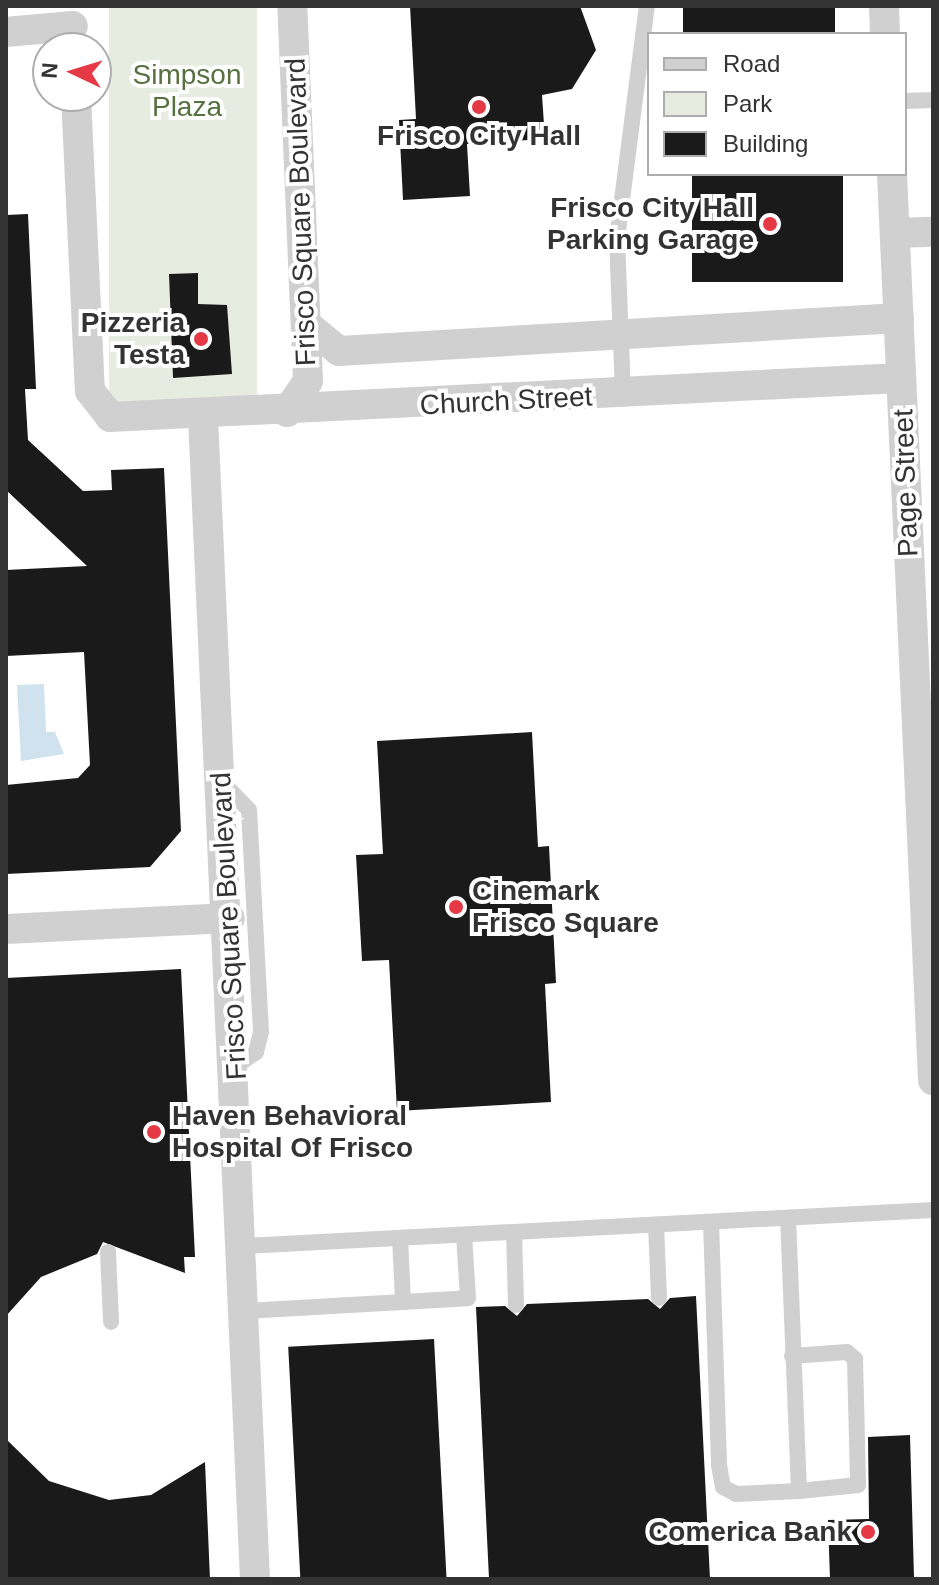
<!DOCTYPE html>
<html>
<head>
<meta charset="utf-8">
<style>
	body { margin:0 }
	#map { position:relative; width:939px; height:1585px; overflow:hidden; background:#fff; font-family:Arial,sans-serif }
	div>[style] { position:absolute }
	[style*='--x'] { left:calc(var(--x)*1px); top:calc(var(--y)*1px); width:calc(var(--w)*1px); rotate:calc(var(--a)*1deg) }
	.green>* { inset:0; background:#e6ecdf; transform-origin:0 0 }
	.water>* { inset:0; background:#cfe2ee }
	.building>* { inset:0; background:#1a1a1a; transform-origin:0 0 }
	.service>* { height:16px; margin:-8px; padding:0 8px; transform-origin:8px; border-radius:8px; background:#d0d0d0 }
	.minor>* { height:30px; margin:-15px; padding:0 15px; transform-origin:15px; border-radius:15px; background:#d0d0d0 }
	.dots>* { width:22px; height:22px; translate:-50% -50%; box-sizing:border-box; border:4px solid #fff; border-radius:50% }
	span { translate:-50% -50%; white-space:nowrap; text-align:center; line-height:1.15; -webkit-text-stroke:8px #fff; paint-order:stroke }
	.park-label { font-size:28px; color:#56703f }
	.poi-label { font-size:28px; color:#333; font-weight:700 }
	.right { translate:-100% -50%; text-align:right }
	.left { translate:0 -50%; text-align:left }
	.street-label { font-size:28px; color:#333 }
	.frame { position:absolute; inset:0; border:8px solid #333; pointer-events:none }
	.legend { position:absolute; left:647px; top:32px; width:260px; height:144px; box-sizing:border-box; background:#fff; border:2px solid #adadad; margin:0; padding:10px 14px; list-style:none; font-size:24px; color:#333 }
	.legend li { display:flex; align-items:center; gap:16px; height:40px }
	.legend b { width:40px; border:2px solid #adadad }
	.north { position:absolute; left:32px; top:32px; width:80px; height:80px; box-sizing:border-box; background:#fff; border:2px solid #adadad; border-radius:50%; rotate:274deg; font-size:22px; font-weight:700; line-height:32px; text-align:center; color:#333 }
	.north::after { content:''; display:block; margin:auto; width:28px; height:36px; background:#e63946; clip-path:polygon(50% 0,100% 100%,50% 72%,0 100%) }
</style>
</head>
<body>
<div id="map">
	<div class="green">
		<div style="left:109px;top:6px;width:148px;height:399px"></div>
	</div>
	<div class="water">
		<div style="clip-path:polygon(44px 684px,46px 732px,55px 732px,64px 754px,21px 761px,17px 685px)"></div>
	</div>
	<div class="building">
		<div style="clip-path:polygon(410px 6px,580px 6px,596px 50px,572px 89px,542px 95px,545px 139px,467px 144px,470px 196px,403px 200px,399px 120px,416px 119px)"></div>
		<div style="left:683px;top:6px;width:152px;height:28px"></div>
		<div style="left:692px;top:174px;width:151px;height:108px"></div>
		<div style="clip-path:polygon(28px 214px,36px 389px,25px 389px,28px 440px,83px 491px,112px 490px,111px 470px,164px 468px,181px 831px,150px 867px,6px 874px,6px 785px,78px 778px,90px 765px,84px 652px,6px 656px,6px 570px,87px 566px,6px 490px,6px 215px)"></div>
		<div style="clip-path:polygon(198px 273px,198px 304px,227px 305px,232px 374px,173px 378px,169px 274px)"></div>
		<div style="clip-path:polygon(532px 732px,538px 847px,549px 846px,556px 983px,545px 984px,551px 1102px,397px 1111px,389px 960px,362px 961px,356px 855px,383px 854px,377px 741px)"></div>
		<div style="clip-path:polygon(181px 969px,195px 1257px,184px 1257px,185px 1273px,103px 1242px,97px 1254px,41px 1277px,6px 1316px,6px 978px)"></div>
		<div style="clip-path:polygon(696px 1296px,710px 1579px,489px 1579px,476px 1307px,505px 1306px,517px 1316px,527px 1304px,648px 1299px,660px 1309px,670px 1298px)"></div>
		<div style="left:434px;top:1339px;width:240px;height:146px;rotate:87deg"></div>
		<div style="clip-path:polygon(910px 1435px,914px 1577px,830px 1579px,828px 1520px,869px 1519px,868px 1437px)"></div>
		<div style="clip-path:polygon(6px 1439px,49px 1481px,109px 1500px,151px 1495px,205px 1462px,210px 1579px,6px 1579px)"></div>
	</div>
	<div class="service">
		<div style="--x:905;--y:101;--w:28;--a:-2"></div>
		<div style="--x:623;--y:394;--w:155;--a:-92.2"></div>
		<div style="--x:617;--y:239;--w:235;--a:-82.7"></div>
		<div style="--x:223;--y:783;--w:37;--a:46"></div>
		<div style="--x:249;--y:810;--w:222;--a:86.9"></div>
		<div style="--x:261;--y:1032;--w:21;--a:104"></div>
		<div style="--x:256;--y:1052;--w:24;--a:145"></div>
		<div style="--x:711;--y:1222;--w:243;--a:88.1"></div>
		<div style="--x:719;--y:1465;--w:22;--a:80"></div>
		<div style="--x:723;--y:1487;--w:15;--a:28"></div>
		<div style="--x:736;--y:1494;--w:63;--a:-2.7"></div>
		<div style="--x:799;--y:1491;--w:272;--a:-92.3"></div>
		<div style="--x:656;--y:1225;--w:73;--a:87.6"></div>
		<div style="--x:514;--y:1232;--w:73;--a:88.4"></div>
		<div style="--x:400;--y:1238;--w:64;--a:87.3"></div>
		<div style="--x:243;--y:1246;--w:691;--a:-2.99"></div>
		<div style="--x:108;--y:1252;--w:70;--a:87.5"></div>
		<div style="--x:245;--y:1311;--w:223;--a:-3.3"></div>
		<div style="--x:468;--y:1298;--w:63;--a:-93.6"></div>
		<div style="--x:792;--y:1356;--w:55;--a:-4.2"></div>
		<div style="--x:847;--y:1352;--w:11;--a:41"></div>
		<div style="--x:855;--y:1359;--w:126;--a:88.6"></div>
		<div style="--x:858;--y:1485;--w:59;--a:174.2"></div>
	</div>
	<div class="minor">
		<div style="--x:884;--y:6;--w:28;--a:88"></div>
		<div style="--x:6;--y:32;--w:67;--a:-5.1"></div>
		<div style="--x:76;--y:96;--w:295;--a:87.3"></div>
		<div style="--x:90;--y:391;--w:33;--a:52"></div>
		<div style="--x:110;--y:417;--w:792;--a:-2.82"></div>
		<div style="--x:892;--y:174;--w:907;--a:87.41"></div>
		<div style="--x:895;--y:233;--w:38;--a:-2"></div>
		<div style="--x:306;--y:324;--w:43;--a:39.3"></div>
		<div style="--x:339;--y:351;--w:561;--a:-3.37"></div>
		<div style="--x:287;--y:412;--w:37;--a:-56"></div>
		<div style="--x:308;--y:381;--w:375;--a:-92.4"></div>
		<div style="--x:203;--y:417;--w:1163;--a:87.44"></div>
		<div style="--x:6;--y:929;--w:224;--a:-2.8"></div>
	</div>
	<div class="dots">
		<div style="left:479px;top:107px;background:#e63946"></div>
		<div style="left:770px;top:224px;background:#e63946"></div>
		<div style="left:201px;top:339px;background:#e63946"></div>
		<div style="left:456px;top:907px;background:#e63946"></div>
		<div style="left:154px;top:1132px;background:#e63946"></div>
		<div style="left:868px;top:1532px;background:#e63946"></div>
	</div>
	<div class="park-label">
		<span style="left:187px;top:91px">Simpson<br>Plaza</span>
	</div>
	<div class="poi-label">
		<span style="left:479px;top:136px">Frisco City Hall</span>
		<span class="right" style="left:754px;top:224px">Frisco City Hall<br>Parking Garage</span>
		<span class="right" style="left:185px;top:339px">Pizzeria<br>Testa</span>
		<span class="left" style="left:472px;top:907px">Cinemark<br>Frisco Square</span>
		<span class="left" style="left:172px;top:1132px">Haven Behavioral<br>Hospital Of Frisco</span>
		<span class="right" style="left:852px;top:1532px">Comerica Bank</span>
	</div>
	<div class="street-label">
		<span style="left:301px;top:212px;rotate:-92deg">Frisco Square Boulevard</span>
		<span style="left:506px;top:401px;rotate:-3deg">Church Street</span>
		<span style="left:906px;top:483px;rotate:-92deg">Page Street</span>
		<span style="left:229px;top:926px;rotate:-93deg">Frisco Square Boulevard</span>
	</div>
	<div class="frame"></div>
	<ul class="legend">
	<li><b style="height:10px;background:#d0d0d0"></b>Road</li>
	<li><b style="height:22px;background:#e6ecdf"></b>Park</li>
	<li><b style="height:22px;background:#1a1a1a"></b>Building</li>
	</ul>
	<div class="north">N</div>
</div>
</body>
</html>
